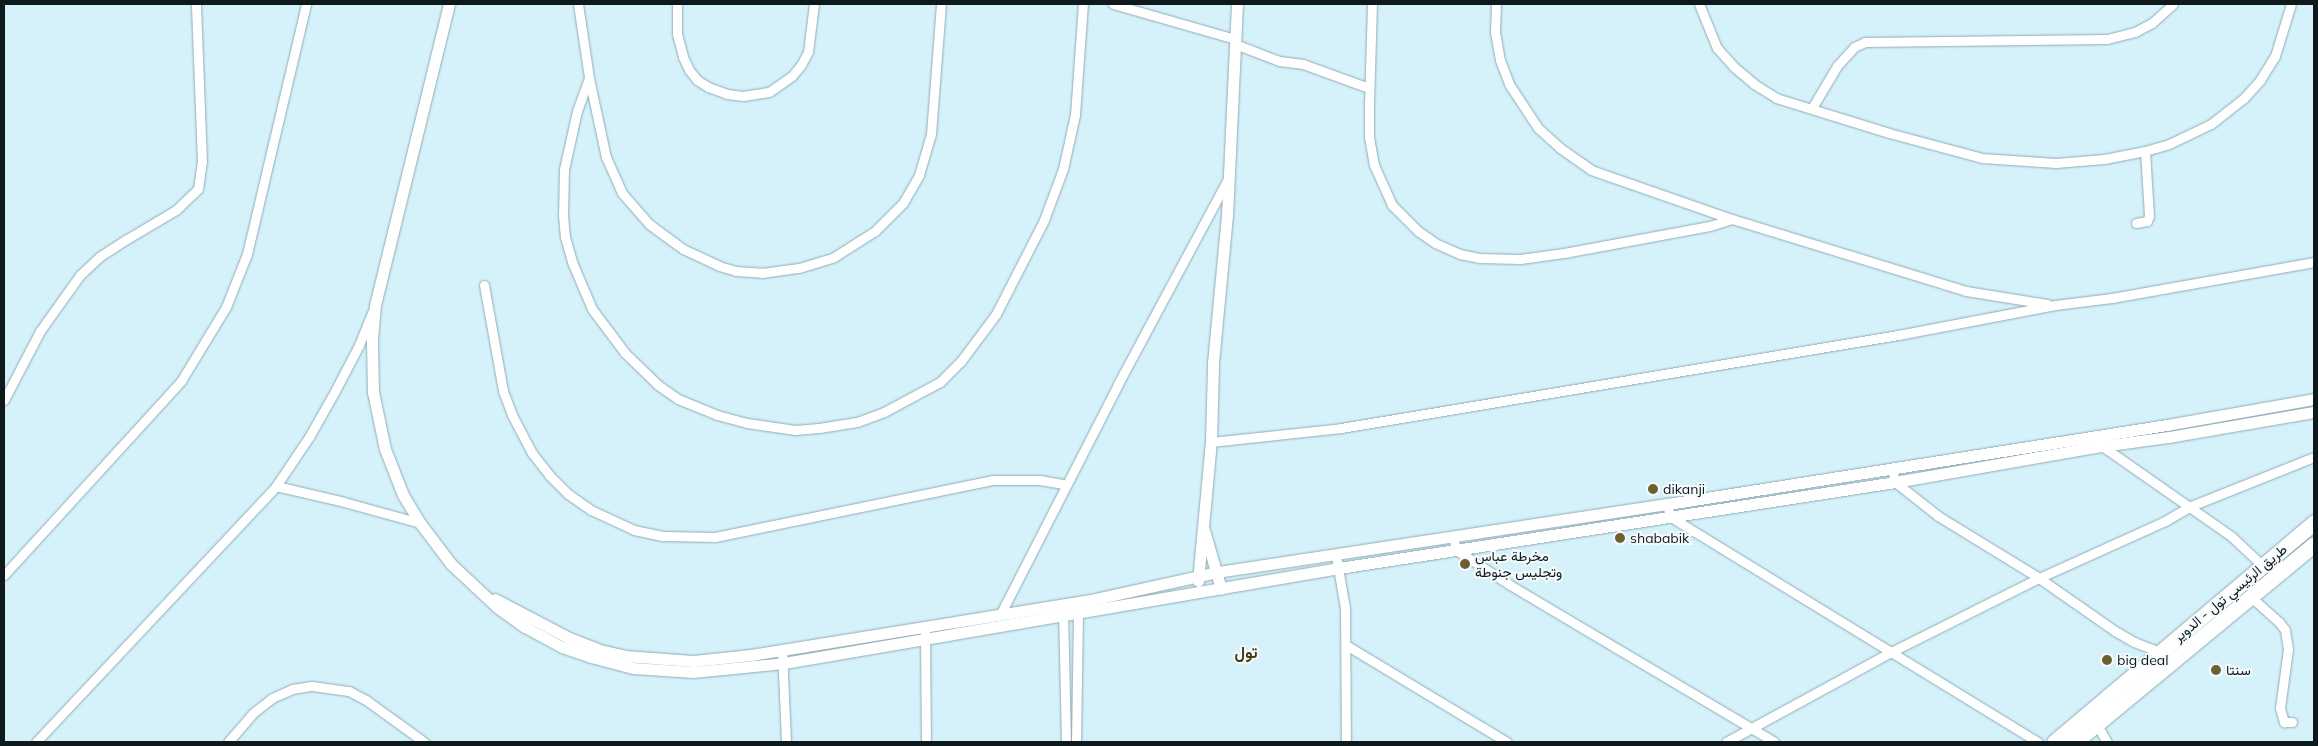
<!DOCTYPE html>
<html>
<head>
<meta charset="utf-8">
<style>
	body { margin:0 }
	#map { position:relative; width:2318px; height:746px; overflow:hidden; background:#d5f2fb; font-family:Mulish,Vazirmatn,sans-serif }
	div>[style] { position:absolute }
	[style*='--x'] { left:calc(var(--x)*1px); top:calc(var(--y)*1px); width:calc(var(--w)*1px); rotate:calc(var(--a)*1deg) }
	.roads { filter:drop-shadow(0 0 1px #90abb4) drop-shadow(0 0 1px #90abb4) }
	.minor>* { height:9px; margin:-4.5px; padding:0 4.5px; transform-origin:4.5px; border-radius:4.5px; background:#fff }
	.tertiary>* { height:11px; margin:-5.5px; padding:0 5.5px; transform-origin:5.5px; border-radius:5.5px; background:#fff }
	.primary>* { height:15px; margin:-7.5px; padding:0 7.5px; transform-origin:7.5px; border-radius:7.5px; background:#fff }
	.dots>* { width:14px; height:14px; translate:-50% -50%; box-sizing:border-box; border:2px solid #f5fafc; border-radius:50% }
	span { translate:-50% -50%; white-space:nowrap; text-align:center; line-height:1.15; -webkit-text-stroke:4px #f5fafc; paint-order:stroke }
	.poi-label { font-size:14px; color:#0e191c }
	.left { translate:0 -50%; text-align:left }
	.street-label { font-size:14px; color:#0e191c }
	.quarter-label { font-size:16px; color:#433b11; font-weight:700 }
	.frame { position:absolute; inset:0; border:5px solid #0e191c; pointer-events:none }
</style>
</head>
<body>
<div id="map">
	<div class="roads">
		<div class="minor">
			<div style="--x:578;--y:4;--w:75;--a:81.5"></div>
			<div style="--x:589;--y:78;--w:81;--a:77.9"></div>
			<div style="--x:606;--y:157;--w:39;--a:66"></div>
			<div style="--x:622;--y:193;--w:41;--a:48.9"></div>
			<div style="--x:649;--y:224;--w:42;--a:36.3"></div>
			<div style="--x:683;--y:249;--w:40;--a:25"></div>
			<div style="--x:719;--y:266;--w:18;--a:16"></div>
			<div style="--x:736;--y:271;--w:26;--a:4"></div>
			<div style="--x:762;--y:273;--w:37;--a:-8"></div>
			<div style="--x:799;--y:268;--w:37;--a:-17"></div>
			<div style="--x:834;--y:257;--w:49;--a:-32.4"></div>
			<div style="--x:875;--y:231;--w:40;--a:-45"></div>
			<div style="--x:903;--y:203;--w:32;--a:-60"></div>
			<div style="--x:919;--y:175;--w:43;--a:-73.7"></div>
			<div style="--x:931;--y:134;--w:130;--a:-85.6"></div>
			<div style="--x:677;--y:4;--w:30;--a:90"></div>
			<div style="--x:677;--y:34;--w:24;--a:75"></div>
			<div style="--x:683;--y:57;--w:14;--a:65"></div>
			<div style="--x:689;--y:70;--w:13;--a:51"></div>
			<div style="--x:697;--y:80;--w:13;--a:32"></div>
			<div style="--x:708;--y:87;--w:20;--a:20"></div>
			<div style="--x:727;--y:94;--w:16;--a:7"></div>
			<div style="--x:743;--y:96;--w:26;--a:-9"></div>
			<div style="--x:769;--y:92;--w:28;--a:-35"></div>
			<div style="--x:792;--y:76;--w:14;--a:-51"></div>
			<div style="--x:801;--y:65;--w:15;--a:-62"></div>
			<div style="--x:808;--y:52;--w:48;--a:-82.9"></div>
			<div style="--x:1113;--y:4;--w:127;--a:16"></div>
			<div style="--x:1372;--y:4;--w:100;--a:91.7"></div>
			<div style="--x:1369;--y:104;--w:33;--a:90"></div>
			<div style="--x:1369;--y:137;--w:28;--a:80"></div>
			<div style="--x:1374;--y:165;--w:44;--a:65.8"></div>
			<div style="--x:1392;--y:205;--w:37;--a:45"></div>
			<div style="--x:1418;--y:231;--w:21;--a:35"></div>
			<div style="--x:1435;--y:243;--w:27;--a:24"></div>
			<div style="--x:1460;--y:254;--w:19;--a:12"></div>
			<div style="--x:1479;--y:258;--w:41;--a:1.4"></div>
			<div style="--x:1520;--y:259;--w:44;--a:-7.8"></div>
			<div style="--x:1564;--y:253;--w:148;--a:-10.5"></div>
			<div style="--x:1710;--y:226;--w:23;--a:-18"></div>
			<div style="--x:1496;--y:4;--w:28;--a:92"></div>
			<div style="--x:1495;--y:32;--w:28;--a:80"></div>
			<div style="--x:1500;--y:60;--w:26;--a:69"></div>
			<div style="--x:1509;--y:84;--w:53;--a:56.6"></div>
			<div style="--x:1538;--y:128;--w:30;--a:42"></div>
			<div style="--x:1560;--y:148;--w:38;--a:35"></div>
			<div style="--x:1591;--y:170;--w:149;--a:19.2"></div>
			<div style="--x:1732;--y:219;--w:245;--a:17.1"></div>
			<div style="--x:1966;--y:291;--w:82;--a:9.1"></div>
			<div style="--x:1699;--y:4;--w:48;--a:67.8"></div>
			<div style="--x:1717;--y:48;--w:25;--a:48"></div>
			<div style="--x:1734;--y:67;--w:26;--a:40"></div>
			<div style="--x:1754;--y:84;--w:26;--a:32"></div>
			<div style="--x:1776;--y:98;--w:118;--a:17.2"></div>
			<div style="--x:1889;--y:133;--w:96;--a:15"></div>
			<div style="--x:1982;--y:158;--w:74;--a:3.9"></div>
			<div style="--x:2056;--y:163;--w:48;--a:-4.8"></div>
			<div style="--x:2104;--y:159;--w:42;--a:-11"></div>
			<div style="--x:2145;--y:151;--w:25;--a:-16"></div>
			<div style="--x:2169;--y:144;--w:47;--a:-25.5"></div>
			<div style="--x:2211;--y:124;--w:42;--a:-38.2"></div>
			<div style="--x:2244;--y:98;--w:24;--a:-48"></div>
			<div style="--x:2260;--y:80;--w:28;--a:-58"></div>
			<div style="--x:2275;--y:56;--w:54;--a:-72.9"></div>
			<div style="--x:1235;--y:44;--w:47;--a:21.1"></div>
			<div style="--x:1279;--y:61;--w:24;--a:7"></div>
			<div style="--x:1303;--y:64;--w:70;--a:20"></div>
			<div style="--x:589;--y:78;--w:35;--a:110"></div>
			<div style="--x:577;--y:111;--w:59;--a:102.6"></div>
			<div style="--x:564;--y:169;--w:46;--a:91.2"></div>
			<div style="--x:563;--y:215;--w:22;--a:85"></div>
			<div style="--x:565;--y:237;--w:26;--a:74"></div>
			<div style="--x:572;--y:262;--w:51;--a:66.9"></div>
			<div style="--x:592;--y:309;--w:55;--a:53.1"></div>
			<div style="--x:625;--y:353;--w:46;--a:44.1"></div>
			<div style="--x:658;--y:385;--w:24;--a:35"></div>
			<div style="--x:678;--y:399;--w:42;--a:22.3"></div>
			<div style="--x:717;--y:415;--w:31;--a:15"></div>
			<div style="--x:747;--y:423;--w:49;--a:8.3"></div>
			<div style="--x:795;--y:430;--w:24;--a:-5"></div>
			<div style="--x:819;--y:428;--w:38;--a:-9"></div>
			<div style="--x:857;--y:422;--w:29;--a:-20"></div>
			<div style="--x:884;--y:412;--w:64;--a:-28.2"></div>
			<div style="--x:940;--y:382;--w:30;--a:-45"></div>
			<div style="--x:961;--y:361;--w:59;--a:-53.3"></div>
			<div style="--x:996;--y:314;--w:106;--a:-62.9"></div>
			<div style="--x:1044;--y:220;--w:54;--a:-69.6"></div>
			<div style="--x:1063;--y:169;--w:55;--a:-77.5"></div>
			<div style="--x:1075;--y:115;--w:111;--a:-85.9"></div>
			<div style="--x:1812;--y:108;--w:49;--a:-59.2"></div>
			<div style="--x:1837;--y:66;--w:25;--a:-48"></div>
			<div style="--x:1854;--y:47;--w:12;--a:-24"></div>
			<div style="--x:1865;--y:42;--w:242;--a:-0.7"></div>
			<div style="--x:2107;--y:39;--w:29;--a:-14"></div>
			<div style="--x:2135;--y:32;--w:19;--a:-28"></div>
			<div style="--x:2152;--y:23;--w:28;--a:-42"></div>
			<div style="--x:2136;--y:223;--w:11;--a:-10"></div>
			<div style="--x:2147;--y:221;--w:5;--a:-68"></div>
			<div style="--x:2149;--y:216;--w:65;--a:-93.5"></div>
			<div style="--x:484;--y:285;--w:108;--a:79.8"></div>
			<div style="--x:503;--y:391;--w:26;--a:69"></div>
			<div style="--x:512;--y:415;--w:43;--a:62.2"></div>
			<div style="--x:532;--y:453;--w:28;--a:52"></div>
			<div style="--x:549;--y:475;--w:27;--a:45"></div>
			<div style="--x:568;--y:494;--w:28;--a:35"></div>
			<div style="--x:591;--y:510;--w:47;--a:24.9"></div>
			<div style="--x:634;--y:530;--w:30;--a:12"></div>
			<div style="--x:663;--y:536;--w:52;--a:1.1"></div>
			<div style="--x:715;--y:537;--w:284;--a:-11.6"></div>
			<div style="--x:993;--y:480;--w:47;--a:0"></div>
			<div style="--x:1040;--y:480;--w:27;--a:10"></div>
			<div style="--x:4;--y:400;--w:78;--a:-62.4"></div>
			<div style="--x:40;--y:331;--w:69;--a:-54.5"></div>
			<div style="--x:80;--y:275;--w:26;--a:-43"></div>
			<div style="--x:99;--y:257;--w:33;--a:-33"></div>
			<div style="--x:127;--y:239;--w:57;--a:-30.6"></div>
			<div style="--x:176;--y:210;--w:30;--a:-44"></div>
			<div style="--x:198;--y:189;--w:27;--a:-82"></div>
			<div style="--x:202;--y:162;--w:158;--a:-92.2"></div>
			<div style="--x:1211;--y:442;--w:131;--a:-6.1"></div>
			<div style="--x:1341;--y:428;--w:565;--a:-9.48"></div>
			<div style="--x:1898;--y:335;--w:160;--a:-10.8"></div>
			<div style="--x:2055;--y:305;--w:57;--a:-7"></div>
			<div style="--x:2112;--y:298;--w:205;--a:-10.1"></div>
			<div style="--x:2102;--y:442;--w:4;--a:90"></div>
			<div style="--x:2102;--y:446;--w:157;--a:34.9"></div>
			<div style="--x:2231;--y:536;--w:42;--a:43.1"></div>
			<div style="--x:1892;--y:469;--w:13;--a:77"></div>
			<div style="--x:1895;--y:482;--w:55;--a:38.3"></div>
			<div style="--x:1938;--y:516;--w:119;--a:31.5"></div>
			<div style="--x:2039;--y:578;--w:93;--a:34.9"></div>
			<div style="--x:2115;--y:631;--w:22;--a:30"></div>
			<div style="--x:2134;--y:642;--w:31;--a:21"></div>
			<div style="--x:276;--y:486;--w:70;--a:13.2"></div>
			<div style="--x:344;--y:502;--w:79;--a:15.4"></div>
			<div style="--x:1668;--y:504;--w:12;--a:85"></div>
			<div style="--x:1669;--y:516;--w:433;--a:31.5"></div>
			<div style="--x:1453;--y:536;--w:14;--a:78"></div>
			<div style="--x:1456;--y:550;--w:64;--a:32.9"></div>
			<div style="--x:1510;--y:585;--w:307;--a:30.7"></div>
			<div style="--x:1336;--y:556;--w:53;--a:80.2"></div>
			<div style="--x:1345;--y:608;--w:134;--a:89.6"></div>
			<div style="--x:4;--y:575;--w:263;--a:-47.6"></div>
			<div style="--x:181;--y:381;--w:87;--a:-58.7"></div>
			<div style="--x:226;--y:307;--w:57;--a:-68.4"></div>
			<div style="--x:247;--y:254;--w:257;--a:-76.7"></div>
			<div style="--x:2251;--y:597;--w:38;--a:42"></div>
			<div style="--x:2279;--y:622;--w:10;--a:53"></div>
			<div style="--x:2285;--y:630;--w:19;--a:81"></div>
			<div style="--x:2288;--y:649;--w:60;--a:97.7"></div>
			<div style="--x:2280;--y:708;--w:15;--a:74"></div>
			<div style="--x:2284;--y:722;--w:8;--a:0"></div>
			<div style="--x:1063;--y:610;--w:132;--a:88.7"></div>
			<div style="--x:1000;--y:615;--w:259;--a:-62.9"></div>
			<div style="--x:1118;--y:384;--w:230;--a:-61.8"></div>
			<div style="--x:925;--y:633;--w:109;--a:89.5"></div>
			<div style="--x:1346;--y:645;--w:188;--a:31.1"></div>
			<div style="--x:782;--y:650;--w:92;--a:87.5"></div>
			<div style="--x:2097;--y:725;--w:20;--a:60"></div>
			<div style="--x:36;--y:742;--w:351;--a:-46.8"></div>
			<div style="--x:276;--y:486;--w:59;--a:-56"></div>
			<div style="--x:309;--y:437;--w:53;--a:-60.5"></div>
			<div style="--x:335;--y:391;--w:52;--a:-62.4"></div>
			<div style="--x:359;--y:345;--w:35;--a:-68"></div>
			<div style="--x:228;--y:742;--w:38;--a:-49"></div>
			<div style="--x:253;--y:713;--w:24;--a:-38"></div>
			<div style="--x:272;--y:698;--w:22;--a:-24"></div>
			<div style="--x:292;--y:689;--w:20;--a:-9"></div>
			<div style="--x:312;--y:686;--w:37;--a:8"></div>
			<div style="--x:349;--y:691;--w:19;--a:28"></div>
			<div style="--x:366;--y:700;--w:72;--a:35.9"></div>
			<div style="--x:1076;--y:742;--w:129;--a:-89.1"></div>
			<div style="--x:1726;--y:742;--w:190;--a:-28.6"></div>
			<div style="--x:1893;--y:651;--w:163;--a:-26.6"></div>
			<div style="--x:2039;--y:578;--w:138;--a:-24.3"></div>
			<div style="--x:2165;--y:521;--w:30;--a:-30"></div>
			<div style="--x:2191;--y:506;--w:132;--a:-21.7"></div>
		</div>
		<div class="tertiary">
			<div style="--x:449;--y:4;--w:310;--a:103.8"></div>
			<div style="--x:375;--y:305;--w:37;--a:95"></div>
			<div style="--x:372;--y:342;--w:50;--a:88.9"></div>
			<div style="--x:373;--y:392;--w:58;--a:78.1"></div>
			<div style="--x:385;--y:449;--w:49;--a:68.6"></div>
			<div style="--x:403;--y:495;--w:33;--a:59"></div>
			<div style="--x:420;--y:523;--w:51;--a:52.9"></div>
			<div style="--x:451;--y:564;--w:63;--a:43.1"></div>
			<div style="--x:497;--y:607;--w:34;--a:36"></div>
			<div style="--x:525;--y:627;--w:42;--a:28.4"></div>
			<div style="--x:562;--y:647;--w:31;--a:19"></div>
			<div style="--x:591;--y:657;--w:43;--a:14.7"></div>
			<div style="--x:633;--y:668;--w:60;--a:3.8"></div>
			<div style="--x:693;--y:672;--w:91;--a:-5.6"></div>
			<div style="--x:784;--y:663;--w:563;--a:-9.71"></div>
			<div style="--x:1339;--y:568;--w:563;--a:-8.79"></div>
			<div style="--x:1895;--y:482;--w:210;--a:-9.9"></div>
			<div style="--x:2102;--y:446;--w:68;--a:-7.7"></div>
			<div style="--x:2169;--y:437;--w:147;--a:-9.8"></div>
			<div style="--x:1204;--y:530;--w:61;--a:73.9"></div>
			<div style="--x:1198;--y:581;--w:140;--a:-84.7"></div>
			<div style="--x:1211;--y:442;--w:79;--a:-88.5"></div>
			<div style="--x:1213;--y:363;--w:148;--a:-84.6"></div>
			<div style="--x:1227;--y:216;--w:212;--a:-87.3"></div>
			<div style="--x:495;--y:599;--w:84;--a:27.8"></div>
			<div style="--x:569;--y:638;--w:33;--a:21"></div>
			<div style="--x:600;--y:650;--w:26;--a:13"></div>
			<div style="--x:625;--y:656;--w:68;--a:4.2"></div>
			<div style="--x:693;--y:661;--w:58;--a:-5.9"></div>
			<div style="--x:751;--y:655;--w:344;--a:-9.2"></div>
			<div style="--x:1091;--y:600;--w:129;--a:-12.5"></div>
			<div style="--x:1217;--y:572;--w:456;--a:-8.6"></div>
			<div style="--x:1668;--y:504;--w:505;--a:-9"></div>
			<div style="--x:2167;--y:425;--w:149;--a:-10"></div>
		</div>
		<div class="primary">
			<div style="--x:2054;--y:742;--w:341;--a:-40.2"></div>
			<div style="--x:2075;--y:742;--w:310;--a:-39.6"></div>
		</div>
	</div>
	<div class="dots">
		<div style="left:1653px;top:489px;background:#6c612e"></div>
		<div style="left:1620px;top:538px;background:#6c612e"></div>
		<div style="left:1465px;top:564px;background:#6c612e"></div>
		<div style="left:2107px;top:660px;background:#6c612e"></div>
		<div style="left:2216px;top:670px;background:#6c612e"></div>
	</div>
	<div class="poi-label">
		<span class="left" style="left:1663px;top:489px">dikanji</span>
		<span class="left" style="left:1630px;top:538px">shababik</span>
		<span class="left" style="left:1475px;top:564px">مخرطة عباس<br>وتجليس جنوطة</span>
		<span class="left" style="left:2117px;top:660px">big deal</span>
		<span class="left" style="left:2226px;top:670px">سنتا</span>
	</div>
	<div class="street-label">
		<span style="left:2230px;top:593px;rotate:-40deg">طريق الرئيسي تول - الدوير</span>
	</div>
	<div class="quarter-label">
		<span style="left:1246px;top:652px">تول</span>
	</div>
	<div class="frame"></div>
</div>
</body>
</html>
